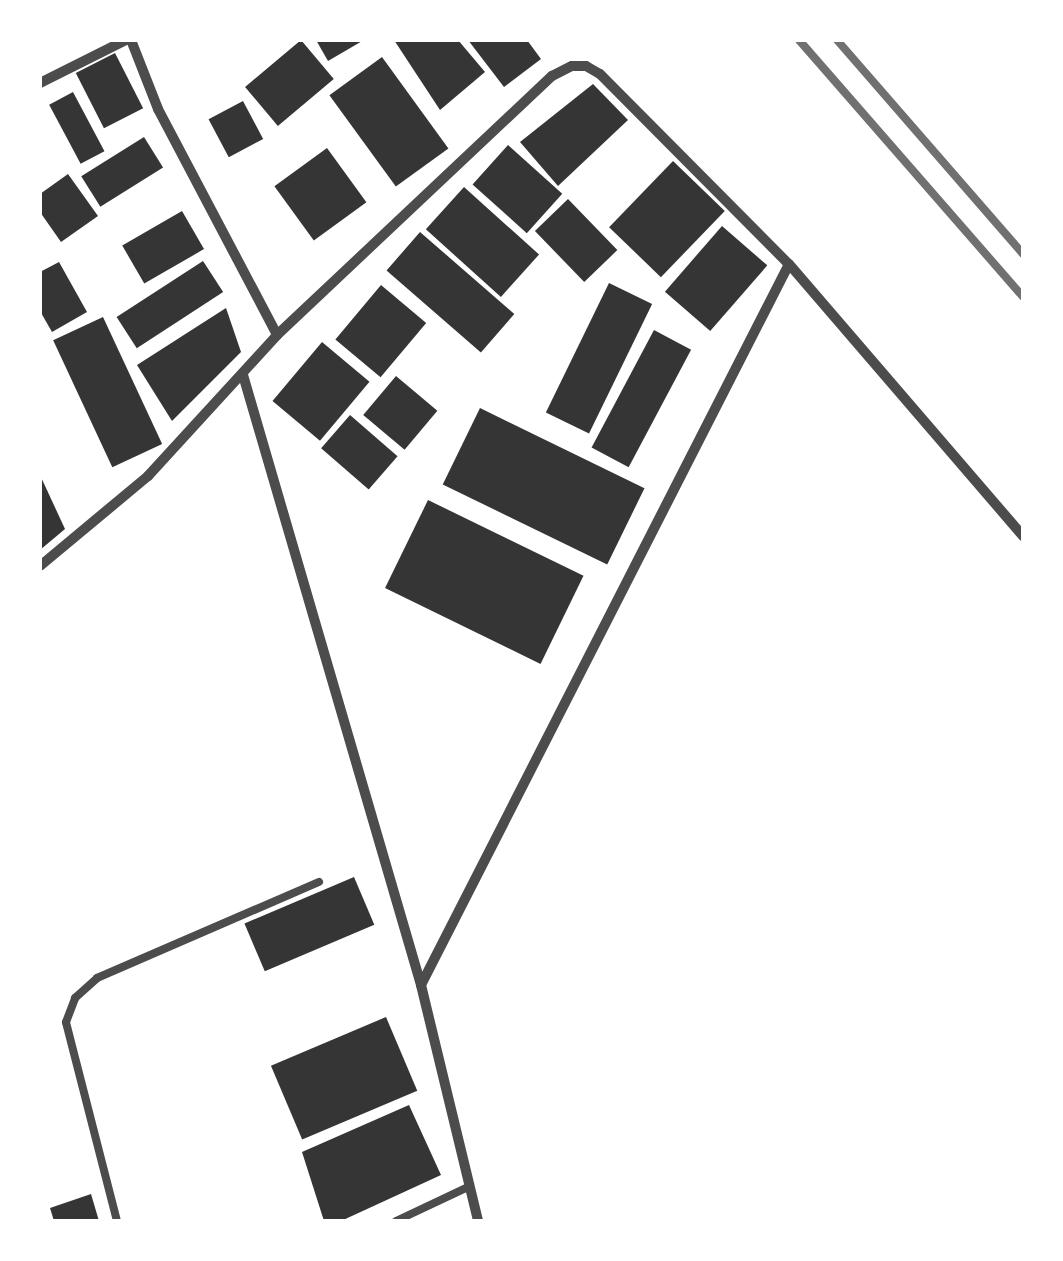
<!DOCTYPE html>
<html>
<head>
<meta charset="utf-8">
<style>
	body { margin:0 }
	#map { position:relative; width:1063px; height:1261px; overflow:hidden; background:#fff; font-family:"Noto Serif",serif }
	div>[style] { position:absolute }
	[style*='--x'] { left:calc(var(--x)*1px); top:calc(var(--y)*1px); width:calc(var(--w)*1px); rotate:calc(var(--a)*1deg) }
	.building>* { inset:0; background:#353535; transform-origin:0 0 }
	.service>* { height:8px; margin:-4px; padding:0 4px; transform-origin:4px; border-radius:4px; background:#4c4c4c }
	.minor>* { height:10px; margin:-5px; padding:0 5px; transform-origin:5px; border-radius:5px; background:#4c4c4c }
	.rail>* { height:8px; margin:-4px; padding:0 4px; transform-origin:4px; border-radius:4px; background:#707070 }
	span { translate:-50% -50%; white-space:nowrap; text-align:center; line-height:1.15; -webkit-text-stroke:8px #fff; paint-order:stroke }
	.frame { position:absolute; inset:0; border:42px solid #fff; pointer-events:none }
</style>
</head>
<body>
<div id="map">
	<div class="building">
		<div style="left:301px;top:40px;width:51px;height:73px;rotate:50deg"></div>
		<div style="clip-path:polygon(316px 40px,364px 40px,328px 61px)"></div>
		<div style="clip-path:polygon(394px 40px,458px 40px,485px 72px,440px 110px)"></div>
		<div style="clip-path:polygon(468px 40px,527px 40px,541px 59px,504px 87px)"></div>
		<div style="left:115px;top:53px;width:62px;height:44px;rotate:63deg"></div>
		<div style="left:382px;top:57px;width:113px;height:65px;rotate:54deg"></div>
		<div style="clip-path:polygon(593px 84px,628px 120px,558px 186px,520px 142px)"></div>
		<div style="left:73px;top:92px;width:67px;height:27px;rotate:62deg"></div>
		<div style="left:243px;top:101px;width:43px;height:39px;rotate:62deg"></div>
		<div style="left:144px;top:137px;width:36px;height:74px;rotate:58deg"></div>
		<div style="left:508px;top:145px;width:73px;height:53px;rotate:42deg"></div>
		<div style="left:327px;top:148px;width:67px;height:65px;rotate:54deg"></div>
		<div style="left:673px;top:161px;width:72px;height:92px;rotate:44deg"></div>
		<div style="clip-path:polygon(68px 174px,98px 216px,61px 242px,40px 212px,40px 194px)"></div>
		<div style="left:464px;top:187px;width:101px;height:57px;rotate:42deg"></div>
		<div style="left:568px;top:199px;width:71px;height:46px;rotate:46deg"></div>
		<div style="left:182px;top:211px;width:44px;height:69px;rotate:60deg"></div>
		<div style="left:722px;top:226px;width:60px;height:87px;rotate:41deg"></div>
		<div style="left:420px;top:232px;width:125px;height:51px;rotate:41deg"></div>
		<div style="left:203px;top:261px;width:37px;height:103px;rotate:57deg"></div>
		<div style="clip-path:polygon(59px 262px,87px 312px,52px 332px,40px 311px,40px 272px)"></div>
		<div style="left:609px;top:283px;width:48px;height:144px;rotate:26deg"></div>
		<div style="left:381px;top:285px;width:59px;height:71px;rotate:40deg"></div>
		<div style="clip-path:polygon(226px 308px,241px 352px,172px 421px,137px 365px)"></div>
		<div style="left:103px;top:317px;width:140px;height:55px;rotate:65deg"></div>
		<div style="left:654px;top:330px;width:42px;height:133px;rotate:28deg"></div>
		<div style="left:322px;top:342px;width:62px;height:77px;rotate:40deg"></div>
		<div style="left:396px;top:376px;width:54px;height:51px;rotate:40deg"></div>
		<div style="left:480px;top:408px;width:183px;height:85px;rotate:26deg"></div>
		<div style="left:350px;top:415px;width:63px;height:44px;rotate:41deg"></div>
		<div style="clip-path:polygon(40px 475px,65px 529px,40px 550px)"></div>
		<div style="left:428px;top:500px;width:173px;height:98px;rotate:26deg"></div>
		<div style="left:354px;top:877px;width:52px;height:119px;rotate:67deg"></div>
		<div style="left:386px;top:1017px;width:80px;height:125px;rotate:67deg"></div>
		<div style="clip-path:polygon(409px 1105px,441px 1175px,341px 1221px,324px 1221px,302px 1152px)"></div>
		<div style="clip-path:polygon(91px 1194px,99px 1221px,54px 1221px,50px 1208px)"></div>
	</div>
	<div class="service">
		<div style="--x:117;--y:1221;--w:205;--a:-104.4"></div>
		<div style="--x:66;--y:1022;--w:26;--a:-69"></div>
		<div style="--x:75;--y:998;--w:30;--a:-42"></div>
		<div style="--x:97;--y:978;--w:242;--a:-23.4"></div>
		<div style="--x:396;--y:1221;--w:80;--a:-25.3"></div>
	</div>
	<div class="minor">
		<div style="--x:131;--y:40;--w:74;--a:68.6"></div>
		<div style="--x:158;--y:109;--w:255;--a:62.2"></div>
		<div style="--x:40;--y:83;--w:96;--a:-26.6"></div>
		<div style="--x:243;--y:375;--w:635;--a:73.73"></div>
		<div style="--x:421;--y:985;--w:243;--a:76.4"></div>
		<div style="--x:40;--y:566;--w:141;--a:-39.8"></div>
		<div style="--x:148;--y:476;--w:191;--a:-47.5"></div>
		<div style="--x:277;--y:335;--w:378;--a:-43.3"></div>
		<div style="--x:552;--y:76;--w:22;--a:-27"></div>
		<div style="--x:572;--y:66;--w:14;--a:0"></div>
		<div style="--x:586;--y:66;--w:16;--a:30"></div>
		<div style="--x:600;--y:74;--w:268;--a:45.2"></div>
		<div style="--x:789;--y:264;--w:359;--a:49.3"></div>
		<div style="--x:421;--y:985;--w:809;--a:-62.96"></div>
	</div>
	<div class="rail">
		<div style="--x:799;--y:40;--w:341;--a:48.9"></div>
		<div style="--x:837;--y:40;--w:284;--a:49"></div>
	</div>
	<div class="frame"></div>
</div>
</body>
</html>
